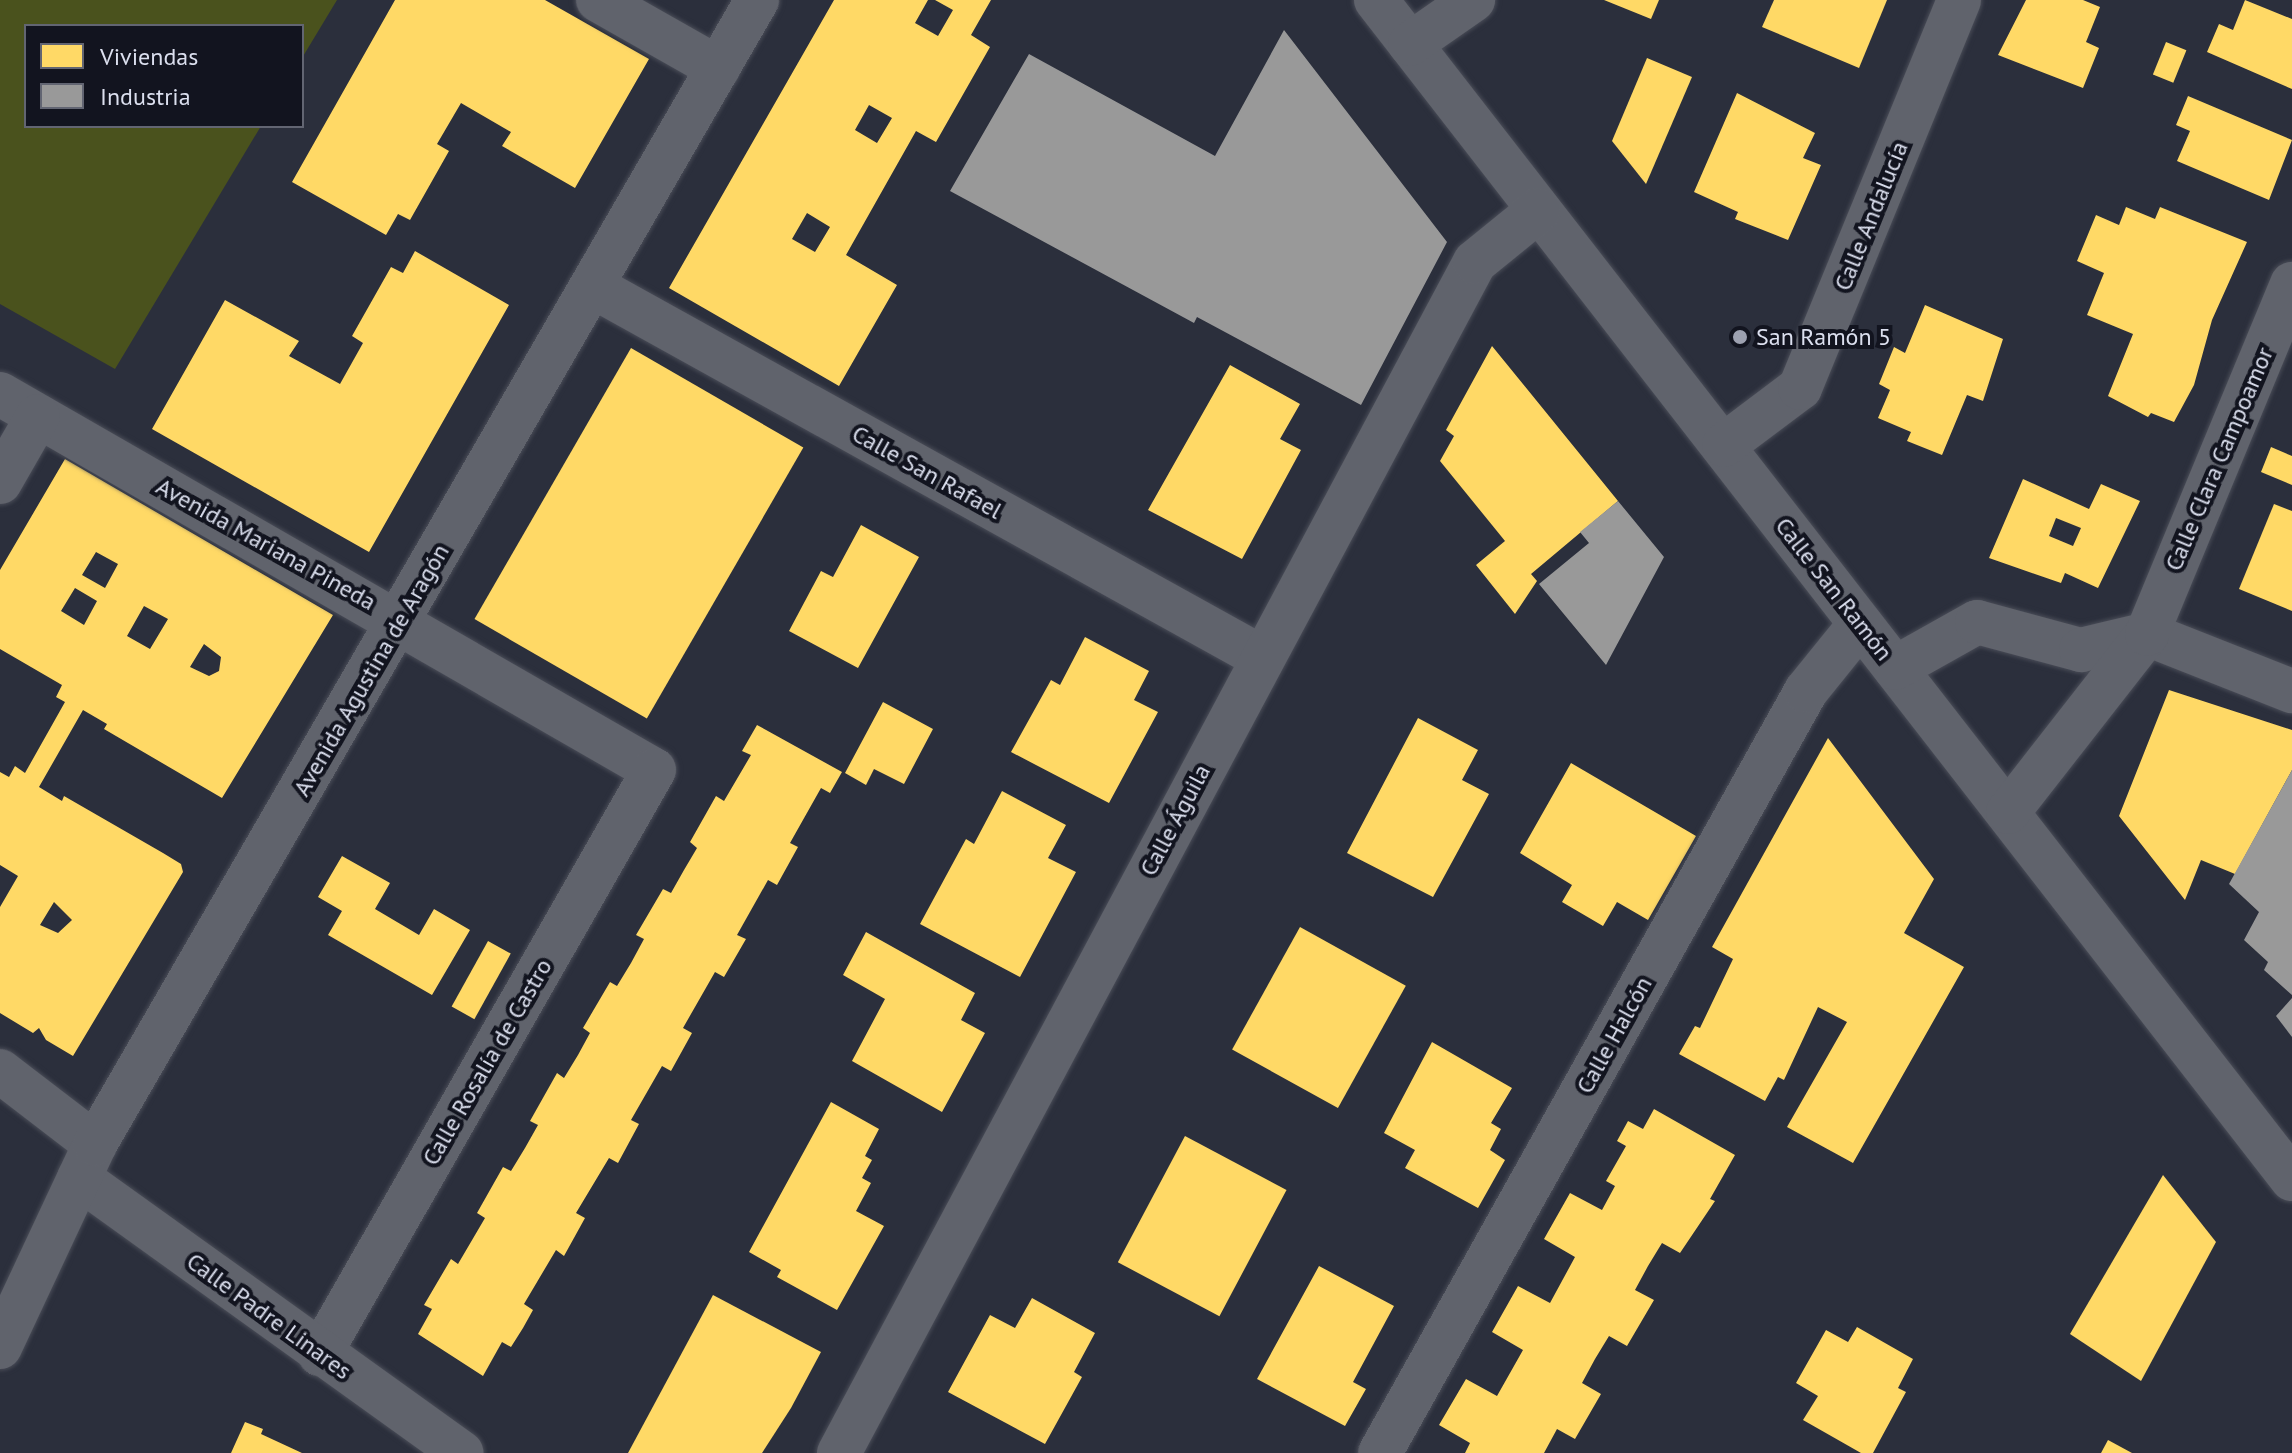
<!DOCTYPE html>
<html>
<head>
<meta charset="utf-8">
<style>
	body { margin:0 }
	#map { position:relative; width:2292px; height:1453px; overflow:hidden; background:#2b2f3c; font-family:"PT Sans",sans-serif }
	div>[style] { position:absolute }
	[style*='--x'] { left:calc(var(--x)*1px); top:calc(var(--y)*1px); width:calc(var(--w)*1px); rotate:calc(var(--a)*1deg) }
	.green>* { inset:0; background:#4a521d }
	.homes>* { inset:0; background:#ffd966; transform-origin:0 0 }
	.industry>* { inset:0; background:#999 }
	.roads { filter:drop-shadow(0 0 2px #494c57) drop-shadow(0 0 2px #494c57) }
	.minor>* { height:44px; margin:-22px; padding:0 22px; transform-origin:22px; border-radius:22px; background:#60636c }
	.dots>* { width:22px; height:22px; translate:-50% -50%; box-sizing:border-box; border:4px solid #12141f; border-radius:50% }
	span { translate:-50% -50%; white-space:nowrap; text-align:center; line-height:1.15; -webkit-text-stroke:8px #12141f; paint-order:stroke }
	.street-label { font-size:24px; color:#dbdfee }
	.poi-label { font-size:24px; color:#dbdfee }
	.left { translate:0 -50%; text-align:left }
	.legend { position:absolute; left:24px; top:24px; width:280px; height:104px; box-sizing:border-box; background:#12141f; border:2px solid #626572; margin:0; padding:10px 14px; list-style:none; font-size:24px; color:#dbdfee }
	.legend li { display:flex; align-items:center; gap:16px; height:40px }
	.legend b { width:40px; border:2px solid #626572 }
</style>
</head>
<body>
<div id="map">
	<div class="green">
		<div style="clip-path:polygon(0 0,337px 0,302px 58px,302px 26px,26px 26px,26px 126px,261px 126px,115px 369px,0 304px)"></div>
	</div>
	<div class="homes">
		<div style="clip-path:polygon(395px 0,545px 0,649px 59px,575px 188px,502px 146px,511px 132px,461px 103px,437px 144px,449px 151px,410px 220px,398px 214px,386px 235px,292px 182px)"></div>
		<div style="clip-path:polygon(evenodd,834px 0,928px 0,915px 23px,938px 36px,953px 10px,935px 0,991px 0,971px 35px,990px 47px,936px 142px,916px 131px,846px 255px,897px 285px,839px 386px,669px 288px,834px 0,869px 105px,892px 118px,877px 143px,855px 130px,869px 105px,834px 0,807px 213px,830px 227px,815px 252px,792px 239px,807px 213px)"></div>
		<div style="clip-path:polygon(1604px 0,1659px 0,1651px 19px)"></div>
		<div style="clip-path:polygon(1774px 0,1887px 0,1859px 68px,1762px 27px)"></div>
		<div style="clip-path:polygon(2026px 0,2083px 0,2100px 7px,2086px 42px,2099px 48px,2083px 88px,1998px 55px)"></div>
		<div style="clip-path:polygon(2245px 0,2292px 19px,2292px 89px,2207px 52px,2219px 24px,2233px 30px)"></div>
		<div style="left:2166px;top:42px;width:22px;height:35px;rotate:22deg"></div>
		<div style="clip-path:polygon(1647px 58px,1692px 77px,1646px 184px,1612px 141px)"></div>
		<div style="clip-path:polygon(1737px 93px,1815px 133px,1803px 158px,1821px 165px,1788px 240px,1735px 219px,1738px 212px,1694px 192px)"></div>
		<div style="clip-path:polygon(2188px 96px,2292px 140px,2269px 200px,2177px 161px,2190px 131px,2176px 125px)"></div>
		<div style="clip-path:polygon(2126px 207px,2155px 219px,2160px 207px,2247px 242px,2212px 320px,2194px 385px,2174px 422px,2151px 413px,2148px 417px,2108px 396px,2133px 334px,2087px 315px,2104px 273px,2077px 261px,2096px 215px,2119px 225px)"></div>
		<div style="clip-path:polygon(415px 251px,509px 305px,369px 552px,152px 429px,225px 300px,299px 341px,289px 356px,340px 384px,363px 343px,352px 336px,391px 267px,403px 273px)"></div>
		<div style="clip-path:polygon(1925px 305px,2003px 339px,1983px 401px,1967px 395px,1942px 455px,1907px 441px,1911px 432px,1878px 418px,1890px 390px,1879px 384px,1894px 347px,1905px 353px)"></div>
		<div style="clip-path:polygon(1492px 346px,1618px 501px,1531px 574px,1537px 581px,1515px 614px,1476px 565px,1505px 541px,1440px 461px,1454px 436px,1446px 430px)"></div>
		<div style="left:631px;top:348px;width:199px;height:313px;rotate:30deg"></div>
		<div style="clip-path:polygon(1230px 365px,1300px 404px,1280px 439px,1301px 450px,1242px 559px,1148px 510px)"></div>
		<div style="clip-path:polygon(2271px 447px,2292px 456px,2292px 485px,2261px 472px)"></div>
		<div style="clip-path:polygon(evenodd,65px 459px,333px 615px,222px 798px,104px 729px,107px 724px,83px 710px,39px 787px,62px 801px,64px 796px,163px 853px,181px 864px,183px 872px,73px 1056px,46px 1040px,39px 1028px,33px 1033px,0 1013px,0 907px,18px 876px,0 865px,0 772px,9px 777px,15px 766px,25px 773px,65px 702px,56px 697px,62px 685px,0 649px,0 570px,65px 459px,96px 552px,118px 564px,105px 588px,82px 575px,96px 552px,65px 459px,75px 588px,97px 601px,84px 625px,61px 611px,75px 588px,65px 459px,144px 606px,168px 619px,150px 649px,127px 636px,144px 606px,65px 459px,204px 644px,221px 657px,219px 671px,209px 676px,190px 667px,204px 644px,65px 459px,54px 902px,72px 920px,58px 933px,40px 925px,54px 902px)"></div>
		<div style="clip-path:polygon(evenodd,2023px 479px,2089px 509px,2101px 484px,2140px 501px,2098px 588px,2065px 573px,2061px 583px,1989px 558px,2023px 479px,2056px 518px,2081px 528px,2073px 546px,2049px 536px,2056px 518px)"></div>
		<div style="clip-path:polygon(2274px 504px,2292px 511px,2292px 611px,2239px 589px)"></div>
		<div style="clip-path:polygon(861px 525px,919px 557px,858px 668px,789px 631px,821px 571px,833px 577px)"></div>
		<div style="clip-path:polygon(1085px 637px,1149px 671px,1134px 700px,1158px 712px,1109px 803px,1011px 752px,1051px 680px,1060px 685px)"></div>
		<div style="clip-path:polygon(2169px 690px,2292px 730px,2292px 770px,2235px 874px,2201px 860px,2185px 900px,2119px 816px)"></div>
		<div style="clip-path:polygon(883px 702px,933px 729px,904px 784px,874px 769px,866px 785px,845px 773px)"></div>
		<div style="clip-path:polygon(1418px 718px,1478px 750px,1462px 780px,1489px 794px,1433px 897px,1347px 853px)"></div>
		<div style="clip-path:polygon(757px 725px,842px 772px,830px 793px,821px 788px,790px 843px,798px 847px,777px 885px,768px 880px,737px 935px,746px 939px,724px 977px,715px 972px,683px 1028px,692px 1033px,671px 1071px,662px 1066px,631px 1120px,639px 1124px,618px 1163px,609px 1158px,576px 1213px,585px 1218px,564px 1256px,556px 1250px,524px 1304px,533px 1310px,523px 1328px,511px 1347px,502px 1342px,483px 1376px,418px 1334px,432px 1309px,424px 1305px,451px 1259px,458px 1264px,485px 1218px,477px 1213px,503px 1167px,511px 1171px,525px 1148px,538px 1125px,530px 1121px,557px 1073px,564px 1078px,578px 1055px,590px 1033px,583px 1028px,610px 982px,617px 986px,631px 963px,644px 939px,636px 935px,663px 889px,671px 893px,684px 870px,697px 848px,690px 842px,716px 796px,724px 801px,751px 755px,742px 751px)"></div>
		<div style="clip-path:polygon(1828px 738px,1934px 879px,1904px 933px,1964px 967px,1853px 1163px,1787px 1127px,1847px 1022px,1818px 1007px,1784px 1080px,1778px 1077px,1765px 1101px,1679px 1054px,1695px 1026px,1700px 1028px,1733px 959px,1712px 947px)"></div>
		<div style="clip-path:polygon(1571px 763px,1696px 836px,1648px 920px,1617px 902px,1603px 926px,1562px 902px,1572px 885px,1520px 853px)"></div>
		<div style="clip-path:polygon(1002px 791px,1066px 825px,1048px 858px,1076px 872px,1020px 977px,920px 924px,966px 839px,974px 844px)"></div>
		<div style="clip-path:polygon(342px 856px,390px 883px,375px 909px,419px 935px,434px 909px,470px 930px,432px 995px,328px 935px,342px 911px,318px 897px)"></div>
		<div style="left:1300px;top:927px;width:121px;height:140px;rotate:29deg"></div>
		<div style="clip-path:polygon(866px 932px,975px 993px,961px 1020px,985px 1033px,942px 1112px,852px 1061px,885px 999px,843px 975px)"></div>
		<div style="left:488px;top:941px;width:26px;height:75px;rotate:29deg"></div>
		<div style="clip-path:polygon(1432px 1042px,1512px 1088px,1491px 1123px,1501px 1129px,1490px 1150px,1505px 1160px,1478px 1208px,1405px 1168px,1415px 1150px,1384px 1133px)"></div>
		<div style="clip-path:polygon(831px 1102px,879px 1129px,865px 1156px,872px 1160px,862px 1178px,871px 1183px,856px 1211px,884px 1226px,837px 1310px,777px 1277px,781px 1270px,749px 1252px)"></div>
		<div style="clip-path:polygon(1654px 1109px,1735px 1155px,1710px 1199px,1715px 1201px,1680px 1253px,1662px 1243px,1648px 1266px,1635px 1290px,1654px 1300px,1627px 1346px,1609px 1336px,1595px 1359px,1582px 1383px,1601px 1394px,1575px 1439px,1557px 1429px,1544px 1453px,1465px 1453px,1470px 1443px,1439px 1425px,1466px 1379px,1497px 1396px,1523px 1350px,1492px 1332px,1518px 1286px,1550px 1303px,1575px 1257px,1544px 1239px,1570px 1193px,1602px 1210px,1615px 1186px,1606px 1181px,1626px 1146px,1617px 1141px,1628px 1121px,1643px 1129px)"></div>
		<div style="left:1185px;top:1136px;width:115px;height:143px;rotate:28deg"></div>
		<div style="clip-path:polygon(2163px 1175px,2216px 1242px,2141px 1381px,2070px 1334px)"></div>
		<div style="clip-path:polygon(1319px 1266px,1394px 1306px,1353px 1382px,1366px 1389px,1345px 1426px,1257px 1379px)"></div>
		<div style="clip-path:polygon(713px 1295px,821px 1352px,791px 1408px,762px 1453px,628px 1453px)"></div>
		<div style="clip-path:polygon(1032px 1298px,1095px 1333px,1074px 1372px,1082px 1377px,1045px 1444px,948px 1392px,990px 1315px,1015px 1328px)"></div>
		<div style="clip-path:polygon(1857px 1327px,1913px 1359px,1898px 1388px,1906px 1392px,1873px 1453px,1861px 1453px,1803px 1420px,1818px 1396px,1796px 1383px,1826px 1330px,1848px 1342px)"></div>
		<div style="clip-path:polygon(245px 1422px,263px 1429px,261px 1434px,302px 1453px,231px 1453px)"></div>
		<div style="clip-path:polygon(2108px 1440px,2132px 1453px,2101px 1453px)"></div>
	</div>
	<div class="industry">
		<div style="clip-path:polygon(1284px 30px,1447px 242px,1361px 405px,1197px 317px,1194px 323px,950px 191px,1029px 54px,1215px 156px)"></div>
		<div style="clip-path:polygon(1618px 501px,1664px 557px,1606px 665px,1539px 584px,1589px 543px,1580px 532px)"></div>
		<div style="clip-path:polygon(2292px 770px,2292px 995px,2264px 970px,2268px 962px,2244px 940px,2259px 912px,2229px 884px)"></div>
		<div style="clip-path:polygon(2292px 998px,2292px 1037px,2276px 1016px)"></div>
	</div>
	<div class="roads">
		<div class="minor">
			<div style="--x:598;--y:0;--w:138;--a:29.5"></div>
			<div style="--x:1376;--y:0;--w:1493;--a:52.16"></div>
			<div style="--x:1410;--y:44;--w:77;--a:-34.9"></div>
			<div style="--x:592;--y:286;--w:765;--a:29.01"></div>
			<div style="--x:0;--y:394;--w:754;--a:29.9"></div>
			<div style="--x:654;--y:770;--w:673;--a:119.77"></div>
			<div style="--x:1724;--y:445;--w:95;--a:-36.9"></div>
			<div style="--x:1800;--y:388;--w:419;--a:-67.7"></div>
			<div style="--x:0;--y:482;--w:76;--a:-60.1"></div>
			<div style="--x:2147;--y:634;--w:156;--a:21.5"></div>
			<div style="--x:1895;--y:668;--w:94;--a:-29.3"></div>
			<div style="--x:1977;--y:622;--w:108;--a:15.1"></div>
			<div style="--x:2081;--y:650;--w:68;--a:-13.6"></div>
			<div style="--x:2008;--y:812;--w:226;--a:-52"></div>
			<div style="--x:2147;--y:634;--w:379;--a:-67.5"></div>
			<div style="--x:0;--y:1071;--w:120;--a:37.5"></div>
			<div style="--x:79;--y:1178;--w:471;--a:35.7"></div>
			<div style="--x:0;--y:1347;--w:224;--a:-64.9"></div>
			<div style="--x:95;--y:1144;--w:1322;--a:-59.94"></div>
			<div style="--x:839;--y:1453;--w:1350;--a:-61.9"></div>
			<div style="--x:1475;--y:262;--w:82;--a:-39.1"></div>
			<div style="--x:1380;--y:1453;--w:873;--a:-60.79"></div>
			<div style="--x:1806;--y:691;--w:86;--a:-51.1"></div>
		</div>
	</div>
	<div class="dots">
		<div style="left:1740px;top:337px;background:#9da1b0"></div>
	</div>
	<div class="street-label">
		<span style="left:1871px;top:216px;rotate:-68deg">Calle Andalucía</span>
		<span style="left:2219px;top:459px;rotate:-67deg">Calle Clara Campoamor</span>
		<span style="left:927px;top:472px;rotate:29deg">Calle San Rafael</span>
		<span style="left:266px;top:544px;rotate:29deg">Avenida Mariana Pineda</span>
		<span style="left:1834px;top:589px;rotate:52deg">Calle San Ramón</span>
		<span style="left:371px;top:670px;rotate:-60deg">Avenida Agustina de Aragón</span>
		<span style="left:1175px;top:820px;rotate:-62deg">Calle Águila</span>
		<span style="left:1614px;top:1035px;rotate:-61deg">Calle Halcón</span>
		<span style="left:487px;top:1062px;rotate:-60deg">Calle Rosalía de Castro</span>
		<span style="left:269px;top:1316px;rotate:36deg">Calle Padre Linares</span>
	</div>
	<div class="poi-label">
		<span class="left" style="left:1756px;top:337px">San Ramón 5</span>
	</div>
	<ul class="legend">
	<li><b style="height:22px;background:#ffd966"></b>Viviendas</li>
	<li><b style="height:22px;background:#999"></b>Industria</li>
	</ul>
</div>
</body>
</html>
